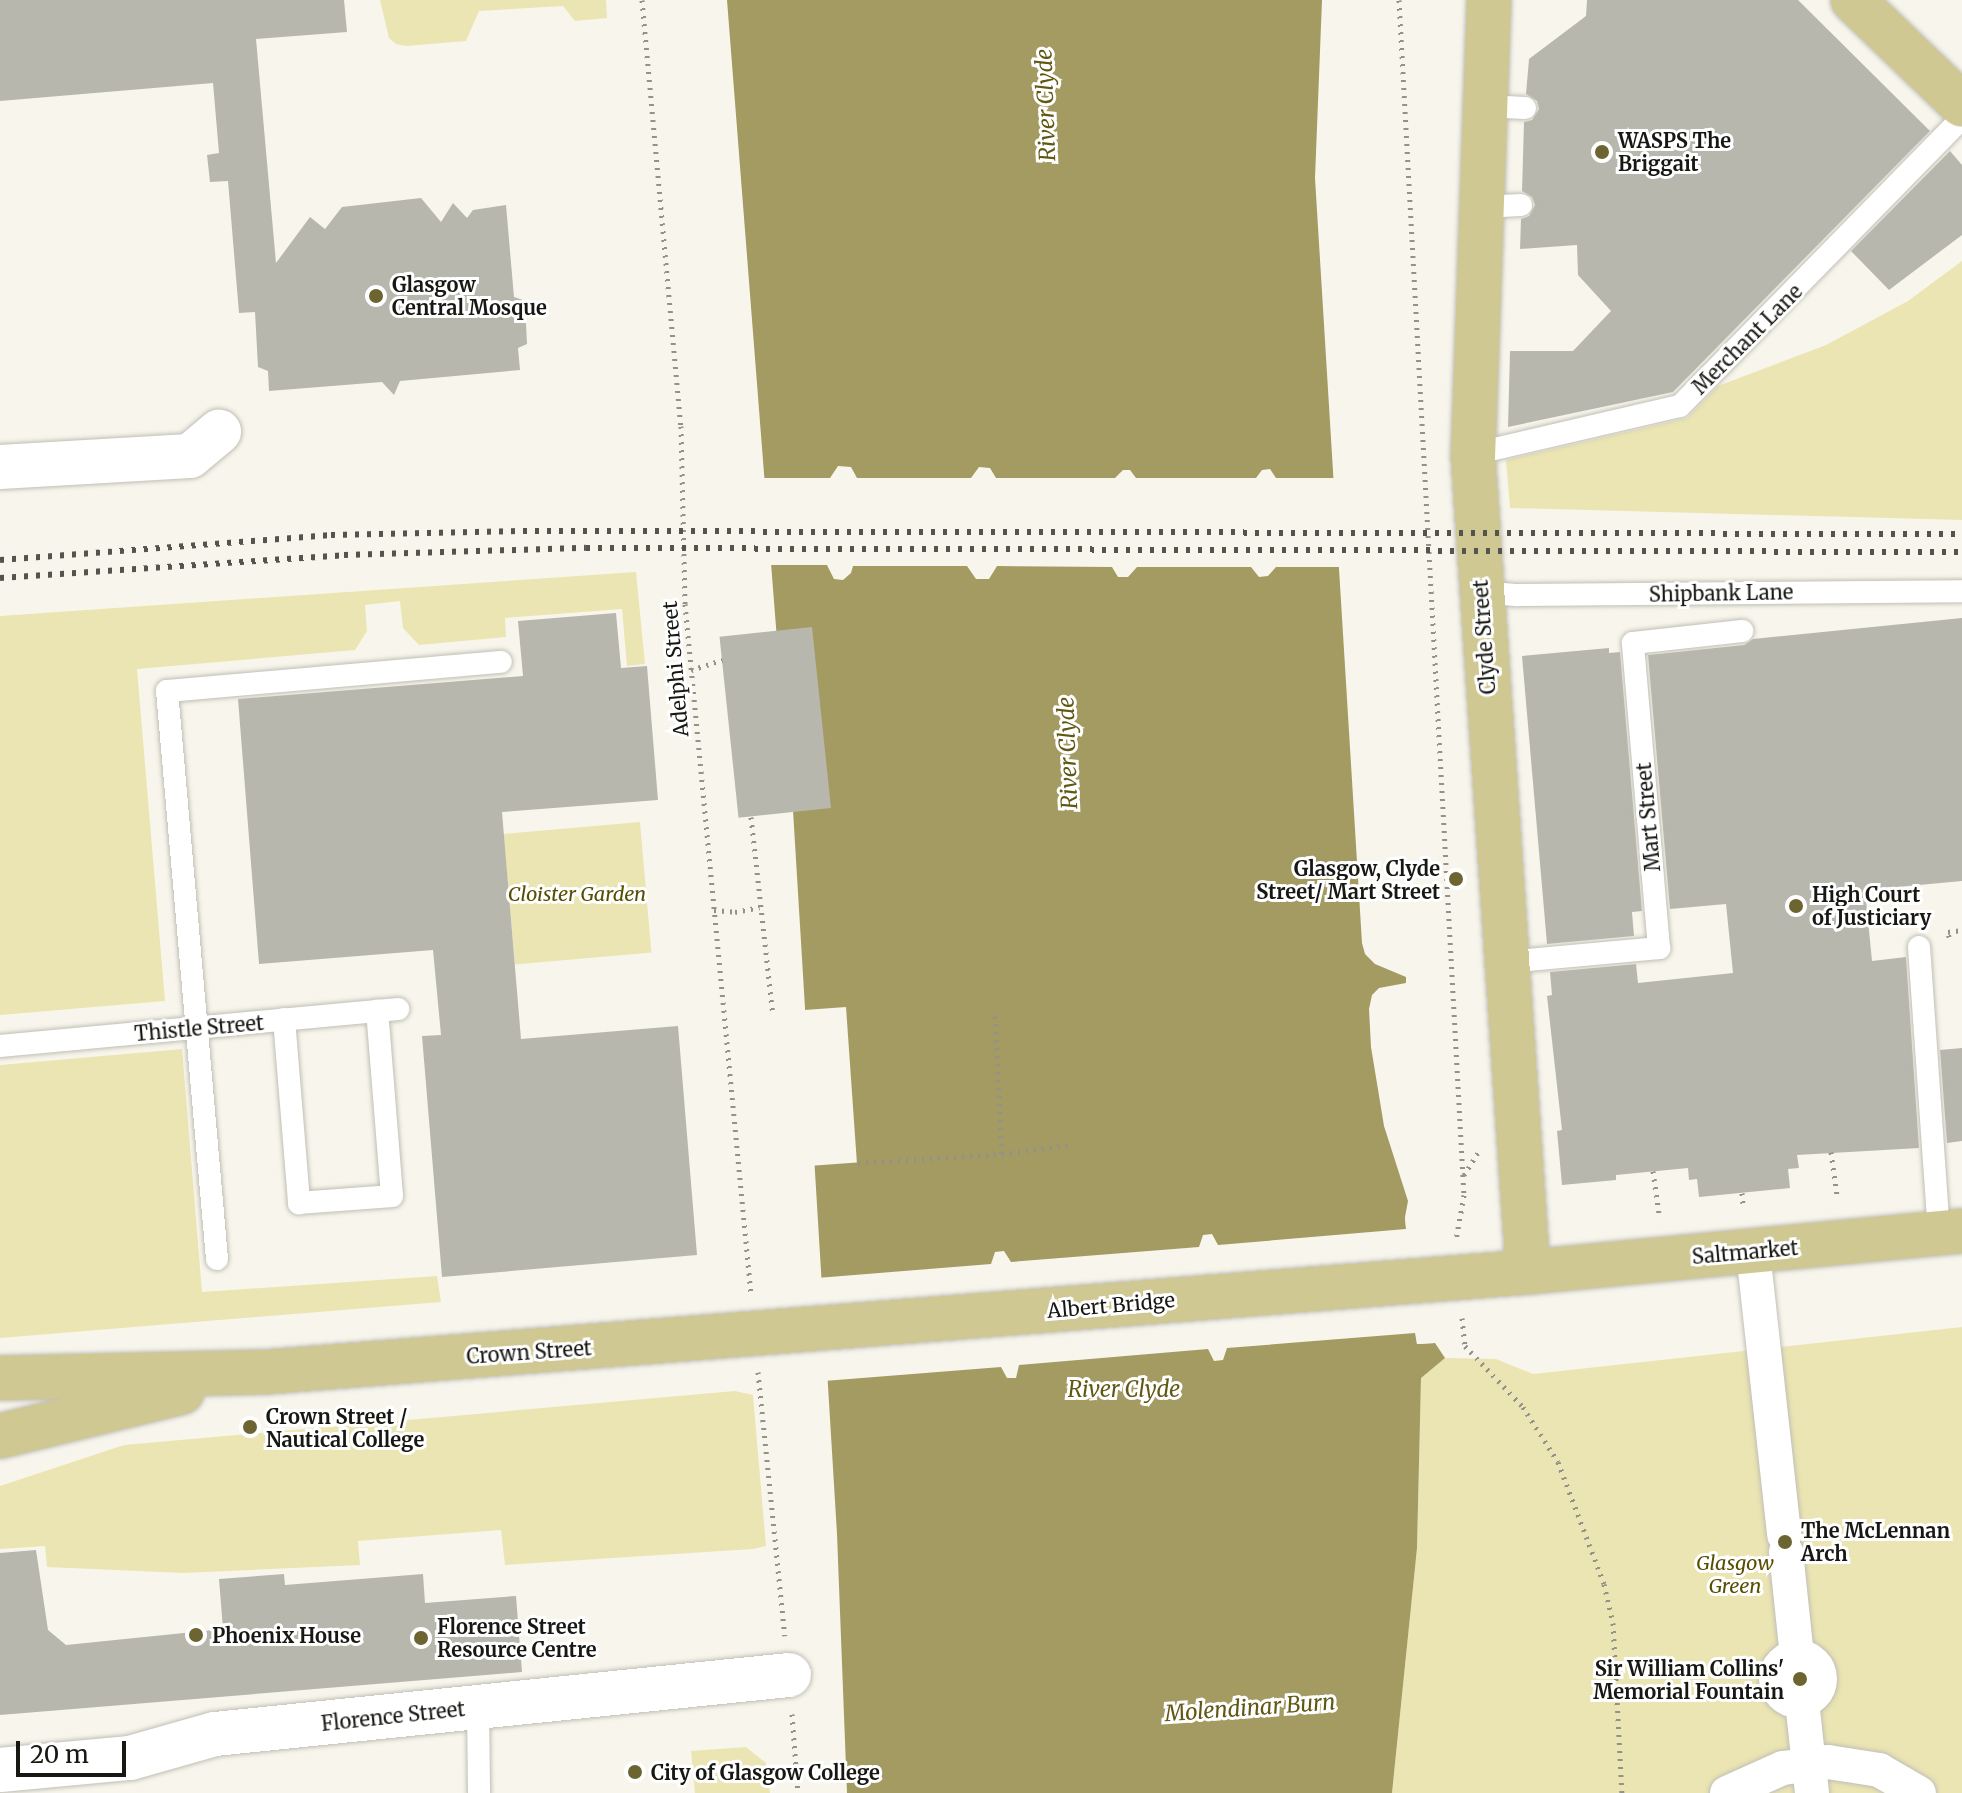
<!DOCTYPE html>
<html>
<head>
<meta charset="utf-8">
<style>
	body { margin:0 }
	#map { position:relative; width:1962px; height:1793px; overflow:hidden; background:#f8f6ec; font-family:Merriweather,serif }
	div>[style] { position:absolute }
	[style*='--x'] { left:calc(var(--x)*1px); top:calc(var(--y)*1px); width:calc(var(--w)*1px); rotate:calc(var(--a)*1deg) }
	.green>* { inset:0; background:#ebe5b3; transform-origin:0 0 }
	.water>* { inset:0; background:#a39b62 }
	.pier>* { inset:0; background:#f8f6ec; transform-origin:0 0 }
	.building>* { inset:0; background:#b8b7ad; transform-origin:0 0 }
	.path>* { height:5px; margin-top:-2.5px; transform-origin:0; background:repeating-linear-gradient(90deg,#92918a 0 2px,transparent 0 8px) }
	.roads { filter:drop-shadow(0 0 2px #c0bfb5) drop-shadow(0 0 2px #c0bfb5) }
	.service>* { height:22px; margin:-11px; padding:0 11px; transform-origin:11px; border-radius:11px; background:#fff }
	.pedestrian>* { height:34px; margin:-17px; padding:0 17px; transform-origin:17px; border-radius:17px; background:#fff }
	.pedestrian>.ring { margin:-17px; padding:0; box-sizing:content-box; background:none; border:34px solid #fff; border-radius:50% }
	.minor>* { height:44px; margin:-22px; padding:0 22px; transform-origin:22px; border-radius:22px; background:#fff }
	.primary>* { height:44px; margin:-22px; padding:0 22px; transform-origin:22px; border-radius:22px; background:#d0c892 }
	.rail>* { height:6px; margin-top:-3px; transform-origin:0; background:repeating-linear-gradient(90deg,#54544e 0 4px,transparent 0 12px) }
	.dots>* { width:22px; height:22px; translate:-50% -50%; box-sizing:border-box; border:4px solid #fff; border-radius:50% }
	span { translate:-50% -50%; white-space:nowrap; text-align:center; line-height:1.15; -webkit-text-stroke:6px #fff; paint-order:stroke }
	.poi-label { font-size:20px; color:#171713; font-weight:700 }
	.left { translate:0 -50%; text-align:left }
	.right { translate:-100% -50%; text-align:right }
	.street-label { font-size:20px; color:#171713 }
	.park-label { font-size:20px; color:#574e03; font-style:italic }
	.water-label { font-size:22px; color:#615814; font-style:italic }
	.scale { position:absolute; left:16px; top:1741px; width:110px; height:36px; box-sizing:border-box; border:4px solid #171713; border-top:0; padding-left:10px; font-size:24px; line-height:28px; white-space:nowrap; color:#171713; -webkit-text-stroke:6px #fff; paint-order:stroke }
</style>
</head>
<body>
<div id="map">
	<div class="green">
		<div style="clip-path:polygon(380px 0,606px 0,607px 18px,575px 21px,563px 6px,479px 11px,466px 41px,406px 46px,396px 44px,389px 38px)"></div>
		<div style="clip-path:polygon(1962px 261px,1962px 520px,1510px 508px,1506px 460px,1687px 418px,1718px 386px,1826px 345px,1908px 301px)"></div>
		<div style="clip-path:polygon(636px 572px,645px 664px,627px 666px,622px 609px,505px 618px,506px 637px,419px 645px,403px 628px,400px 601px,365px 605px,367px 631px,355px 650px,137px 669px,165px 1001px,0 1015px,0 616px)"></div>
		<div style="left:640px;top:822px;width:131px;height:137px;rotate:85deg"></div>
		<div style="clip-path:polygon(182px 1049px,202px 1292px,437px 1276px,441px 1302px,0 1338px,0 1065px)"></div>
		<div style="clip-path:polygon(1962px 1327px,1962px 1793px,1392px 1793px,1417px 1548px,1421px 1377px,1445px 1358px,1496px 1359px,1533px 1374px)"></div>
		<div style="clip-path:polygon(735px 1391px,753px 1395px,766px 1546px,753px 1549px,505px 1565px,501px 1530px,358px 1541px,360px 1565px,183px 1573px,47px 1567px,45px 1546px,0 1549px,0 1486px,124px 1445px)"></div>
		<div style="clip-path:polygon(746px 1747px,766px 1763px,770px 1793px,695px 1793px,691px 1751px)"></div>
	</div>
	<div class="water">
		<div style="clip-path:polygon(727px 0,1322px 0,1315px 178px,1362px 943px,1365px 954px,1375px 964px,1406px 977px,1406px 983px,1379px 988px,1372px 995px,1369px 1009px,1371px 1047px,1384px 1126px,1408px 1201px,1405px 1217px,1417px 1344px,1435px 1343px,1445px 1358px,1421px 1378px,1417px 1548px,1392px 1793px,847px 1793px,837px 1534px,792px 794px,780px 678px)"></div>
	</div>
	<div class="pier">
		<div style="clip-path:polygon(838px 466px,851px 467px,857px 478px,971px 478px,979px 467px,990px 468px,996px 478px,1115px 478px,1123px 470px,1130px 470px,1136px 478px,1256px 478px,1262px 470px,1270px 469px,1276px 478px,1338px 478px,1344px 567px,1276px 567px,1268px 576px,1259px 577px,1251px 567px,1137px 567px,1128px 577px,1118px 577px,1112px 567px,997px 566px,989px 579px,976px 579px,967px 566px,853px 566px,851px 573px,843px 580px,834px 579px,827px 565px,768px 565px,763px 478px,830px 478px)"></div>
		<div style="left:846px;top:1007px;width:156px;height:45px;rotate:86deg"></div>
		<div style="clip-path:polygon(1405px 1217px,1409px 1217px,1420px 1340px,1435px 1339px,1435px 1343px,1417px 1344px,1415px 1333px,1227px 1348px,1223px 1360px,1214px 1361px,1208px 1349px,1019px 1365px,1016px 1378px,1007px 1378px,1001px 1367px,824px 1381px,817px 1278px,991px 1264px,995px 1252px,1004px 1251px,1011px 1262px,1199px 1247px,1203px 1235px,1212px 1234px,1218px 1245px,1406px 1229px)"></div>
	</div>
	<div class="building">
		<div style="clip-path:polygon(0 0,344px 0,347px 32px,256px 39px,276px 263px,310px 217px,325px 229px,342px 207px,421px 198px,441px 222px,453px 203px,467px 218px,473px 210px,506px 205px,514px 297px,523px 300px,526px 324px,527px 344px,518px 348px,520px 370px,400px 381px,394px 395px,382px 382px,269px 391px,268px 371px,258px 367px,255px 312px,239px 313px,228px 181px,210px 182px,207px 155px,219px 153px,213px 83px,0 101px)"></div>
		<div style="clip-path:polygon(1587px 0,1798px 0,1930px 131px,1673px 392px,1508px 427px,1510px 351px,1573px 351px,1611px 311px,1578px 275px,1577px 245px,1520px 249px,1521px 219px,1529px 216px,1535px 205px,1532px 197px,1522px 191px,1524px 122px,1532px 120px,1539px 109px,1537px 101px,1526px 94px,1529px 59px,1586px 16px)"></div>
		<div style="clip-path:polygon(1950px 151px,1962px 165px,1962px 235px,1889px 290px,1851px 251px)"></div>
		<div style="clip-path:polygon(616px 613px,621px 668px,647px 666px,658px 800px,502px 812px,521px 1039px,678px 1026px,697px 1255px,442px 1277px,422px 1036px,441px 1035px,433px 950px,259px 964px,238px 699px,523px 676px,518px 621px)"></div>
		<div style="clip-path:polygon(1962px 618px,1962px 881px,1865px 890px,1872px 961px,1906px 957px,1919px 1148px,1797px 1155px,1799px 1168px,1788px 1169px,1790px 1188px,1699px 1197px,1697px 1179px,1689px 1180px,1688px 1168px,1616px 1175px,1616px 1180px,1562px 1185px,1557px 1131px,1562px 1130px,1547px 996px,1552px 995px,1550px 972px,1636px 964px,1638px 983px,1733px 973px,1726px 904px,1670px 909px,1648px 655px,1744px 645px,1753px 639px)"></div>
		<div style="left:812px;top:627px;width:182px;height:93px;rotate:84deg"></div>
		<div style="clip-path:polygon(1609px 648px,1609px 653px,1620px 652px,1642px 911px,1632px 912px,1634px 936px,1547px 944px,1522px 656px)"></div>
		<div style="clip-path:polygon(1962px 1048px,1962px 1141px,1947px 1143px,1940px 1050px)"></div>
		<div style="clip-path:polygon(36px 1550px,48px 1630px,66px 1645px,223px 1629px,219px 1579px,284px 1574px,285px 1585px,423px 1574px,425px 1603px,516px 1596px,522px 1672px,0 1715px,0 1553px)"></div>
	</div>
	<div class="path">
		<div style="--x:642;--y:0;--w:428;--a:84.8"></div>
		<div style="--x:681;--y:426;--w:178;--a:88.7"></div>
		<div style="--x:685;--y:604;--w:693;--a:84.54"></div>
		<div style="--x:1399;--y:0;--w:1197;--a:86.89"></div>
		<div style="--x:1464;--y:1195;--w:46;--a:100.1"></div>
		<div style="--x:691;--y:670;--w:33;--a:-18"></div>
		<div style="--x:751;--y:817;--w:199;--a:83.7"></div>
		<div style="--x:714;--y:910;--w:21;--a:5"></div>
		<div style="--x:735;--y:912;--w:25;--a:-11"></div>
		<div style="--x:1949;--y:937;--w:5;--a:-101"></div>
		<div style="--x:1948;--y:932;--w:14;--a:-8"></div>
		<div style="--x:995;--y:1016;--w:138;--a:87.1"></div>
		<div style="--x:1831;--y:1152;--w:43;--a:82.1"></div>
		<div style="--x:858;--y:1163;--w:144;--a:-3.6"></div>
		<div style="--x:1002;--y:1154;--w:67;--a:-7.8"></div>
		<div style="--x:1653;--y:1171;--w:42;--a:81.9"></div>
		<div style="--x:1464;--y:1175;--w:31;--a:-58"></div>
		<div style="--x:1742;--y:1193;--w:11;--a:85"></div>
		<div style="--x:1462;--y:1318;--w:28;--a:84"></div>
		<div style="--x:1465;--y:1346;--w:84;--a:46.4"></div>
		<div style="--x:1523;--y:1407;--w:65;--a:57.5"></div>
		<div style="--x:1558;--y:1462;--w:130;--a:69.3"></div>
		<div style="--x:1604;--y:1584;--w:40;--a:77"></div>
		<div style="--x:1613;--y:1623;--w:170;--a:87"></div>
		<div style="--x:758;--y:1372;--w:265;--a:84.2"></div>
		<div style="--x:792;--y:1714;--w:79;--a:85.7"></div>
	</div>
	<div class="roads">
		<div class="service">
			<div style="--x:1486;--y:106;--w:39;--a:3"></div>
			<div style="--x:1482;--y:207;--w:39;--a:-3"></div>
			<div style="--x:1473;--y:454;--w:212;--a:-13.1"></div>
			<div style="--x:1680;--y:406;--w:403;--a:-45.6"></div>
			<div style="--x:1481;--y:592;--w:37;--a:5"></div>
			<div style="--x:1518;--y:595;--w:444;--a:-0.5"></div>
			<div style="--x:1919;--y:947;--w:287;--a:86"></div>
			<div style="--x:1506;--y:962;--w:154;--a:-5.2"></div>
			<div style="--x:1659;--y:948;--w:306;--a:-94.9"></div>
			<div style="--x:1633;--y:643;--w:110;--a:-6.3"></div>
			<div style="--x:284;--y:1019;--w:185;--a:85.3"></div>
			<div style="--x:299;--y:1203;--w:93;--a:-4.3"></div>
			<div style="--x:392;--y:1196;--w:186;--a:-94.6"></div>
			<div style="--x:0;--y:1046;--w:400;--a:-5.3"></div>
			<div style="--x:217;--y:1259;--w:570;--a:-95.03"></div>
			<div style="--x:167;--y:691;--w:335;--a:-5"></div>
			<div style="--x:478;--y:1707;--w:86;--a:89.3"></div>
		</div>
		<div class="pedestrian">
			<div style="--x:1753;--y:1252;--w:285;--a:83.7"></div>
			<div style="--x:1786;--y:1552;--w:106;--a:84"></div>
			<div class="ring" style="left:1776px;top:1657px;width:10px;height:10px"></div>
			<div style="--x:1802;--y:1701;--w:93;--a:83.8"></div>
			<div style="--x:1727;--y:1793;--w:61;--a:-24.1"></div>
			<div style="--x:1783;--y:1768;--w:45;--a:-7.6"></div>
			<div style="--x:1828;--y:1762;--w:52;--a:8.9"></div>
			<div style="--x:1879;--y:1770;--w:46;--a:29.9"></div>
		</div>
		<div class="minor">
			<div style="--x:0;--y:467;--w:190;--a:-3.3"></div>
			<div style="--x:190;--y:456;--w:38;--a:-40"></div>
			<div style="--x:0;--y:1770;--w:131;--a:-5.3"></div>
			<div style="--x:130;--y:1758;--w:88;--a:-15.8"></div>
			<div style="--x:215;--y:1734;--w:577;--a:-5.87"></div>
		</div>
		<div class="primary">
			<div style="--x:1489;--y:0;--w:454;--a:92"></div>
			<div style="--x:1473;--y:454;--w:820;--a:86.15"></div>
			<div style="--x:1853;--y:0;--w:151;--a:43.9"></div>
			<div style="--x:0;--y:1378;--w:266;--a:-1.3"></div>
			<div style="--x:266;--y:1372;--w:1266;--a:-4.53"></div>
			<div style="--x:1528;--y:1272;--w:436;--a:-5.4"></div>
			<div style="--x:0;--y:1436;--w:187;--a:-13.6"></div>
		</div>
	</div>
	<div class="rail">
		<div style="--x:0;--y:560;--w:332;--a:-4.3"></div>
		<div style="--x:331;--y:535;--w:192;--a:-1.2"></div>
		<div style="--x:523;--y:531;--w:1439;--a:0.12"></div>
		<div style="--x:0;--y:578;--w:345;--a:-3.8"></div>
		<div style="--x:344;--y:555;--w:242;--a:-1.7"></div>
		<div style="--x:586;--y:548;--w:1376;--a:0.17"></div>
	</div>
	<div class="dots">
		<div style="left:1602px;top:152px;background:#6c6531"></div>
		<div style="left:376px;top:296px;background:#6c6531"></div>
		<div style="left:1456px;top:879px;background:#6c6531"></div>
		<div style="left:1796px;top:906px;background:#6c6531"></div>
		<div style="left:250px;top:1427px;background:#6c6531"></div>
		<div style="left:1785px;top:1542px;background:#6c6531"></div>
		<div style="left:196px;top:1635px;background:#6c6531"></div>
		<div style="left:421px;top:1638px;background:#6c6531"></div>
		<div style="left:1800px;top:1679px;background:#6c6531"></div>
		<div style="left:635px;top:1772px;background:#6c6531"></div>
	</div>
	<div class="poi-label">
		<span class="left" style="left:1618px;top:152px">WASPS The<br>Briggait</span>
		<span class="left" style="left:392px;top:296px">Glasgow<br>Central Mosque</span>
		<span class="right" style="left:1440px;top:880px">Glasgow, Clyde<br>Street/ Mart Street</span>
		<span class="left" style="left:1812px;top:906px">High Court<br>of Justiciary</span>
		<span class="left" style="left:266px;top:1428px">Crown Street /<br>Nautical College</span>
		<span class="left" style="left:1801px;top:1542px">The McLennan<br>Arch</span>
		<span class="left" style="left:437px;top:1638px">Florence Street<br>Resource Centre</span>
		<span class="left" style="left:212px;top:1635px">Phoenix House</span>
		<span class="right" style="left:1784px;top:1680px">Sir William Collins'<br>Memorial Fountain</span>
		<span class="left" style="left:651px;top:1772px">City of Glasgow College</span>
	</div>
	<div class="street-label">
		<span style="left:1747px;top:339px;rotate:-45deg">Merchant Lane</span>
		<span style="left:1721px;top:593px;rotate:-1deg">Shipbank Lane</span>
		<span style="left:1484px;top:637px;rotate:-94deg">Clyde Street</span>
		<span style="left:675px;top:669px;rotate:-95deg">Adelphi Street</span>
		<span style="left:1648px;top:817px;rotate:-95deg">Mart Street</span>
		<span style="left:199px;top:1028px;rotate:-5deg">Thistle Street</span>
		<span style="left:1745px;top:1252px;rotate:-5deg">Saltmarket</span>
		<span style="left:1111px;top:1305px;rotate:-5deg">Albert Bridge</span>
		<span style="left:529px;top:1352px;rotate:-4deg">Crown Street</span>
		<span style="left:393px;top:1716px;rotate:-6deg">Florence Street</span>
	</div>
	<div class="park-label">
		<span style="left:577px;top:893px">Cloister Garden</span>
		<span style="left:1735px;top:1574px">Glasgow<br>Green</span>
	</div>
	<div class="water-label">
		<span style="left:1046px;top:105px;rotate:-92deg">River Clyde</span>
		<span style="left:1068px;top:753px;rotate:-92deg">River Clyde</span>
		<span style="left:1124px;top:1390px">River Clyde</span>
		<span style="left:1250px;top:1708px;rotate:-4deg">Molendinar Burn</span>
	</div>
	<div class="scale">20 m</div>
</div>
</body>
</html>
